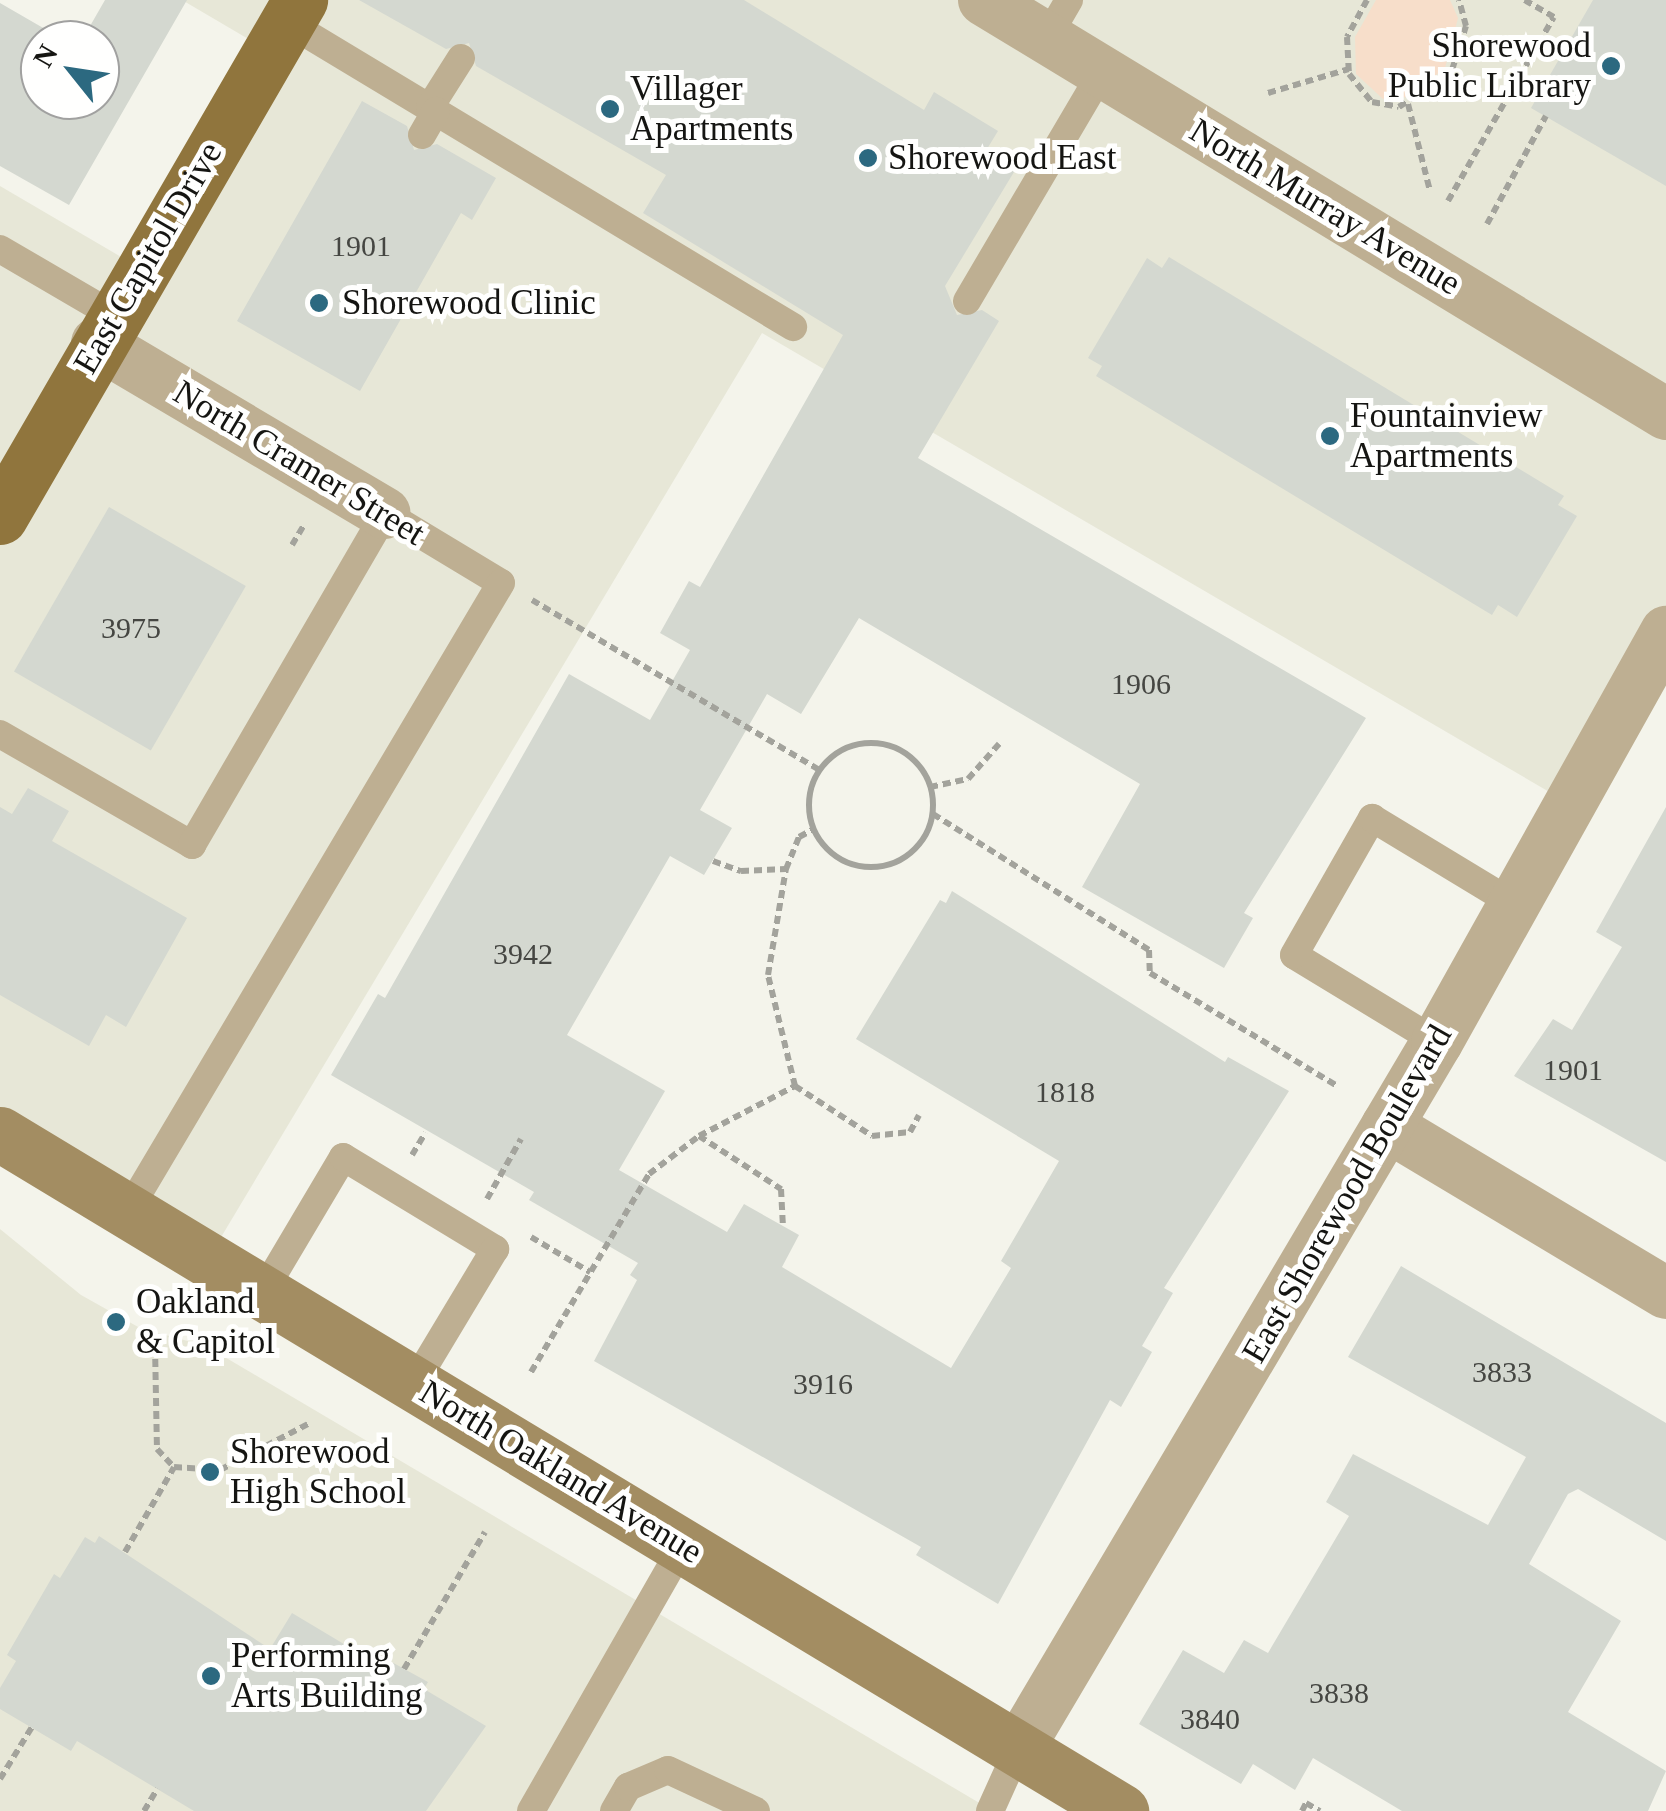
<!DOCTYPE html>
<html>
<head>
<meta charset="utf-8">
<style>
	body { margin:0 }
	#map { position:relative; width:1666px; height:1811px; overflow:hidden; background:#f4f4eb; font-family:"Times New Roman",serif }
	div>[style] { position:absolute }
	[style*='--x'] { left:calc(var(--x)*1px); top:calc(var(--y)*1px); width:calc(var(--w)*1px); rotate:calc(var(--a)*1deg) }
	.built>* { inset:0; background:#e7e7d7 }
	.green>* { inset:0; background:#f7deca }
	.building>* { inset:0; background:#d4d8d0; transform-origin:0 0 }
	.path>* { height:6px; margin-top:-3px; transform-origin:0; background:repeating-linear-gradient(90deg,#a3a39c 0 8px,transparent 0 13px) }
	.path>.ring { margin:-3px; padding:0; box-sizing:content-box; background:none; border:6px solid #a3a39c; border-radius:50% }
	.lane>* { height:28px; margin:-14px; padding:0 14px; transform-origin:14px; border-radius:14px; background:#beaf92 }
	.street>* { height:52px; margin:-26px; padding:0 26px; transform-origin:26px; border-radius:26px; background:#beaf92 }
	.secondary>* { height:55px; margin:-27.5px; padding:0 27.5px; transform-origin:27.5px; border-radius:27.5px; background:#a38d62 }
	.primary>* { height:55px; margin:-27.5px; padding:0 27.5px; transform-origin:27.5px; border-radius:27.5px; background:#90753d }
	.dots>* { width:28px; height:28px; translate:-50% -50%; box-sizing:border-box; border:5px solid #fffffe; border-radius:50% }
	span { translate:-50% -50%; white-space:nowrap; text-align:center; line-height:1.15; -webkit-text-stroke:10px #fffffe; paint-order:stroke }
	.number-label { font-size:30px; color:#454642 }
	.number-label span { -webkit-text-stroke-width:0 }
	.poi-label { font-size:35px; color:#151512 }
	.right { translate:-100% -50%; text-align:right }
	.left { translate:0 -50%; text-align:left }
	.street-label { font-size:35px; color:#151512 }
	.north { position:absolute; left:20px; top:20px; width:100px; height:100px; box-sizing:border-box; background:#fffffe; border:2px solid #a1a1a0; border-radius:50%; rotate:300deg; font-size:28px; font-weight:700; line-height:40px; text-align:center; color:#151512 }
	.north::after { content:''; display:block; margin:auto; width:35px; height:45px; background:#2c6980; clip-path:polygon(50% 0,100% 100%,50% 72%,0 100%) }
</style>
</head>
<body>
<div id="map">
	<div class="built">
		<div style="clip-path:polygon(182px 0,1666px 0,1666px 632px,1570px 804px,762px 333px,208px 1259px,0 1134px,0 186px,140px 268px,269px 51px)"></div>
		<div style="clip-path:polygon(0 1229px,81px 1295px,140px 1328px,206px 1346px,993px 1811px,0 1811px)"></div>
	</div>
	<div class="green">
		<div style="clip-path:polygon(1376px 0,1450px 0,1458px 18px,1445px 68px,1408px 97px,1383px 99px,1356px 74px,1355px 37px)"></div>
	</div>
	<div class="building">
		<div style="clip-path:polygon(105px 0,187px 0,69px 205px,0 166px,0 3px,64px 40px,40px 40px,40px 100px,100px 100px,100px 40px,82px 40px)"></div>
		<div style="clip-path:polygon(359px 0,744px 0,924px 110px,934px 92px,998px 131px,987px 149px,1017px 167px,945px 286px,957px 315px,982px 310px,999px 321px,918px 458px,1366px 718px,1244px 913px,1253px 918px,1224px 968px,1082px 887px,1140px 784px,859px 618px,801px 714px,767px 694px,700px 810px,732px 828px,704px 875px,670px 856px,567px 1035px,665px 1091px,619px 1170px,727px 1232px,744px 1204px,799px 1235px,782px 1267px,951px 1368px,1011px 1268px,1001px 1261px,1059px 1161px,856px 1039px,940px 900px,946px 903px,952px 891px,1225px 1062px,1228px 1057px,1289px 1091px,1164px 1288px,1173px 1293px,1142px 1346px,1152px 1352px,1121px 1407px,1110px 1400px,998px 1604px,916px 1555px,921px 1547px,594px 1361px,637px 1280px,630px 1275px,638px 1263px,529px 1200px,534px 1192px,331px 1075px,378px 994px,385px 998px,569px 674px,650px 720px,690px 650px,660px 633px,689px 581px,700px 587px,843px 335px,643px 213px,666px 175px,476px 66px,469px 43px,446px 49px)"></div>
		<div style="clip-path:polygon(1593px 0,1666px 0,1666px 186px,1531px 108px)"></div>
		<div style="clip-path:polygon(362px 101px,407px 126px,414px 150px,437px 144px,496px 178px,472px 220px,461px 213px,360px 391px,237px 321px)"></div>
		<div style="clip-path:polygon(1169px 257px,1564px 496px,1558px 505px,1577px 516px,1517px 617px,1498px 605px,1492px 615px,1096px 376px,1102px 366px,1088px 358px,1147px 258px,1162px 268px)"></div>
		<div style="left:109px;top:507px;width:158px;height:190px;rotate:30deg"></div>
		<div style="clip-path:polygon(28px 788px,69px 811px,52px 841px,187px 918px,126px 1027px,106px 1015px,89px 1046px,0 995px,0 807px,12px 814px)"></div>
		<div style="clip-path:polygon(1666px 807px,1666px 1162px,1514px 1076px,1553px 1019px,1572px 1030px,1622px 947px,1596px 932px)"></div>
		<div style="clip-path:polygon(1401px 1266px,1666px 1423px,1666px 1541px,1578px 1489px,1568px 1494px,1529px 1564px,1621px 1621px,1568px 1712px,1666px 1771px,1648px 1811px,1402px 1811px,1313px 1758px,1295px 1790px,1253px 1764px,1241px 1784px,1139px 1724px,1183px 1650px,1224px 1673px,1244px 1640px,1268px 1653px,1349px 1516px,1326px 1502px,1353px 1454px,1488px 1525px,1526px 1457px,1348px 1357px)"></div>
		<div style="clip-path:polygon(99px 1536px,270px 1649px,292px 1613px,384px 1668px,388px 1660px,428px 1682px,424px 1689px,486px 1726px,426px 1811px,194px 1811px,77px 1741px,71px 1751px,0 1709px,0 1688px,16px 1661px,7px 1655px,54px 1574px,60px 1578px,85px 1537px,95px 1543px)"></div>
	</div>
	<div class="path">
		<div style="--x:1367;--y:0;--w:42;--a:118.4"></div>
		<div style="--x:1347;--y:37;--w:37;--a:87"></div>
		<div style="--x:1349;--y:74;--w:36;--a:51"></div>
		<div style="--x:1372;--y:102;--w:27;--a:10"></div>
		<div style="--x:1399;--y:107;--w:65;--a:-34.9"></div>
		<div style="--x:1452;--y:70;--w:46;--a:-72.3"></div>
		<div style="--x:1466;--y:26;--w:27;--a:-105"></div>
		<div style="--x:1268;--y:93;--w:84;--a:-16.5"></div>
		<div style="--x:1408;--y:104;--w:90;--a:75.8"></div>
		<div style="--x:1448;--y:201;--w:212;--a:-60.1"></div>
		<div style="--x:1554;--y:17;--w:34;--a:-150"></div>
		<div style="--x:1487;--y:224;--w:123;--a:-61.4"></div>
		<div style="--x:292;--y:545;--w:23;--a:-59"></div>
		<div style="--x:532;--y:600;--w:334;--a:30.6"></div>
		<div class="ring" style="left:809px;top:743px;width:118px;height:118px"></div>
		<div style="--x:930;--y:787;--w:39;--a:-12"></div>
		<div style="--x:968;--y:779;--w:47;--a:-48.5"></div>
		<div style="--x:933;--y:814;--w:255;--a:32.2"></div>
		<div style="--x:1149;--y:950;--w:23;--a:88"></div>
		<div style="--x:1150;--y:973;--w:218;--a:31.1"></div>
		<div style="--x:713;--y:861;--w:30;--a:20"></div>
		<div style="--x:741;--y:871;--w:45;--a:-2.5"></div>
		<div style="--x:795;--y:1086;--w:92;--a:33"></div>
		<div style="--x:872;--y:1136;--w:38;--a:-6"></div>
		<div style="--x:910;--y:1132;--w:19;--a:-62"></div>
		<div style="--x:699;--y:1136;--w:98;--a:32.9"></div>
		<div style="--x:781;--y:1189;--w:36;--a:87"></div>
		<div style="--x:412;--y:1155;--w:26;--a:-59"></div>
		<div style="--x:487;--y:1199;--w:69;--a:-60.5"></div>
		<div style="--x:531;--y:1237;--w:69;--a:30.7"></div>
		<div style="--x:155;--y:1346;--w:103;--a:88.9"></div>
		<div style="--x:157;--y:1449;--w:25;--a:47"></div>
		<div style="--x:174;--y:1467;--w:46;--a:3.7"></div>
		<div style="--x:220;--y:1470;--w:99;--a:-27.6"></div>
		<div style="--x:531;--y:1372;--w:230;--a:-59.2"></div>
		<div style="--x:649;--y:1174;--w:63;--a:-37.2"></div>
		<div style="--x:699;--y:1136;--w:108;--a:-27.5"></div>
		<div style="--x:795;--y:1086;--w:114;--a:-103.7"></div>
		<div style="--x:768;--y:975;--w:108;--a:-80.4"></div>
		<div style="--x:786;--y:869;--w:35;--a:-68"></div>
		<div style="--x:799;--y:837;--w:17;--a:-28"></div>
		<div style="--x:125;--y:1552;--w:98;--a:-60"></div>
		<div style="--x:404;--y:1669;--w:159;--a:-59.4"></div>
		<div style="--x:0;--y:1779;--w:61;--a:-58.4"></div>
		<div style="--x:144;--y:1811;--w:26;--a:-59"></div>
		<div style="--x:1302;--y:1811;--w:9;--a:-63"></div>
		<div style="--x:1306;--y:1803;--w:16;--a:30"></div>
	</div>
	<div class="lane">
		<div style="--x:287;--y:22;--w:591;--a:31.08"></div>
		<div style="--x:1047;--y:38;--w:44;--a:-59.9"></div>
		<div style="--x:430;--y:107;--w:58;--a:-57.7"></div>
		<div style="--x:422;--y:135;--w:28;--a:-60"></div>
		<div style="--x:0;--y:249;--w:131;--a:30.3"></div>
		<div style="--x:967;--y:301;--w:266;--a:-59.5"></div>
		<div style="--x:0;--y:734;--w:222;--a:30"></div>
		<div style="--x:192;--y:845;--w:384;--a:-59.8"></div>
		<div style="--x:385;--y:513;--w:135;--a:31.1"></div>
		<div style="--x:501;--y:583;--w:730;--a:120.71"></div>
		<div style="--x:1437;--y:1042;--w:167;--a:-148.7"></div>
		<div style="--x:1294;--y:955;--w:158;--a:-60.3"></div>
		<div style="--x:1372;--y:818;--w:166;--a:31.2"></div>
		<div style="--x:263;--y:1292;--w:157;--a:-59.3"></div>
		<div style="--x:343;--y:1157;--w:178;--a:31.2"></div>
		<div style="--x:495;--y:1249;--w:157;--a:121"></div>
		<div style="--x:531;--y:1811;--w:305;--a:-60.2"></div>
		<div style="--x:614;--y:1811;--w:28;--a:-60"></div>
		<div style="--x:628;--y:1787;--w:43;--a:-23"></div>
		<div style="--x:668;--y:1770;--w:97;--a:25"></div>
		<div style="--x:990;--y:1811;--w:68;--a:-65.7"></div>
	</div>
	<div class="street">
		<div style="--x:984;--y:0;--w:798;--a:31.26"></div>
		<div style="--x:97;--y:343;--w:334;--a:30.6"></div>
		<div style="--x:1387;--y:1126;--w:325;--a:30.9"></div>
		<div style="--x:1018;--y:1749;--w:822;--a:-59.35"></div>
		<div style="--x:1437;--y:1042;--w:470;--a:-60.8"></div>
	</div>
	<div class="secondary">
		<div style="--x:0;--y:1134;--w:1310;--a:31.13"></div>
	</div>
	<div class="primary">
		<div style="--x:0;--y:517;--w:598;--a:-59.87"></div>
	</div>
	<div class="dots">
		<div style="left:1611px;top:66px;background:#2c6980"></div>
		<div style="left:610px;top:109px;background:#2c6980"></div>
		<div style="left:868px;top:158px;background:#2c6980"></div>
		<div style="left:319px;top:303px;background:#2c6980"></div>
		<div style="left:1330px;top:436px;background:#2c6980"></div>
		<div style="left:116px;top:1322px;background:#2c6980"></div>
		<div style="left:210px;top:1472px;background:#2c6980"></div>
		<div style="left:211px;top:1676px;background:#2c6980"></div>
	</div>
	<div class="number-label">
		<span style="left:361px;top:246px">1901</span>
		<span style="left:131px;top:628px">3975</span>
		<span style="left:1141px;top:684px">1906</span>
		<span style="left:523px;top:954px">3942</span>
		<span style="left:1573px;top:1070px">1901</span>
		<span style="left:1065px;top:1092px">1818</span>
		<span style="left:1502px;top:1372px">3833</span>
		<span style="left:823px;top:1384px">3916</span>
		<span style="left:1339px;top:1693px">3838</span>
		<span style="left:1210px;top:1719px">3840</span>
	</div>
	<div class="poi-label">
		<span class="right" style="left:1591px;top:66px">Shorewood<br>Public Library</span>
		<span class="left" style="left:630px;top:109px">Villager<br>Apartments</span>
		<span class="left" style="left:888px;top:158px">Shorewood East</span>
		<span class="left" style="left:342px;top:303px">Shorewood Clinic</span>
		<span class="left" style="left:1350px;top:436px">Fountainview<br>Apartments</span>
		<span class="left" style="left:136px;top:1322px">Oakland<br>&amp; Capitol</span>
		<span class="left" style="left:230px;top:1472px">Shorewood<br>High School</span>
		<span class="left" style="left:231px;top:1676px">Performing<br>Arts Building</span>
	</div>
	<div class="street-label">
		<span style="left:1325px;top:207px;rotate:31deg">North Murray Avenue</span>
		<span style="left:148px;top:258px;rotate:-60deg">East Capitol Drive</span>
		<span style="left:299px;top:463px;rotate:31deg">North Cramer Street</span>
		<span style="left:1347px;top:1194px;rotate:-60deg">East Shorewood Boulevard</span>
		<span style="left:561px;top:1472px;rotate:31deg">North Oakland Avenue</span>
	</div>
	<div class="north">N</div>
</div>
</body>
</html>
